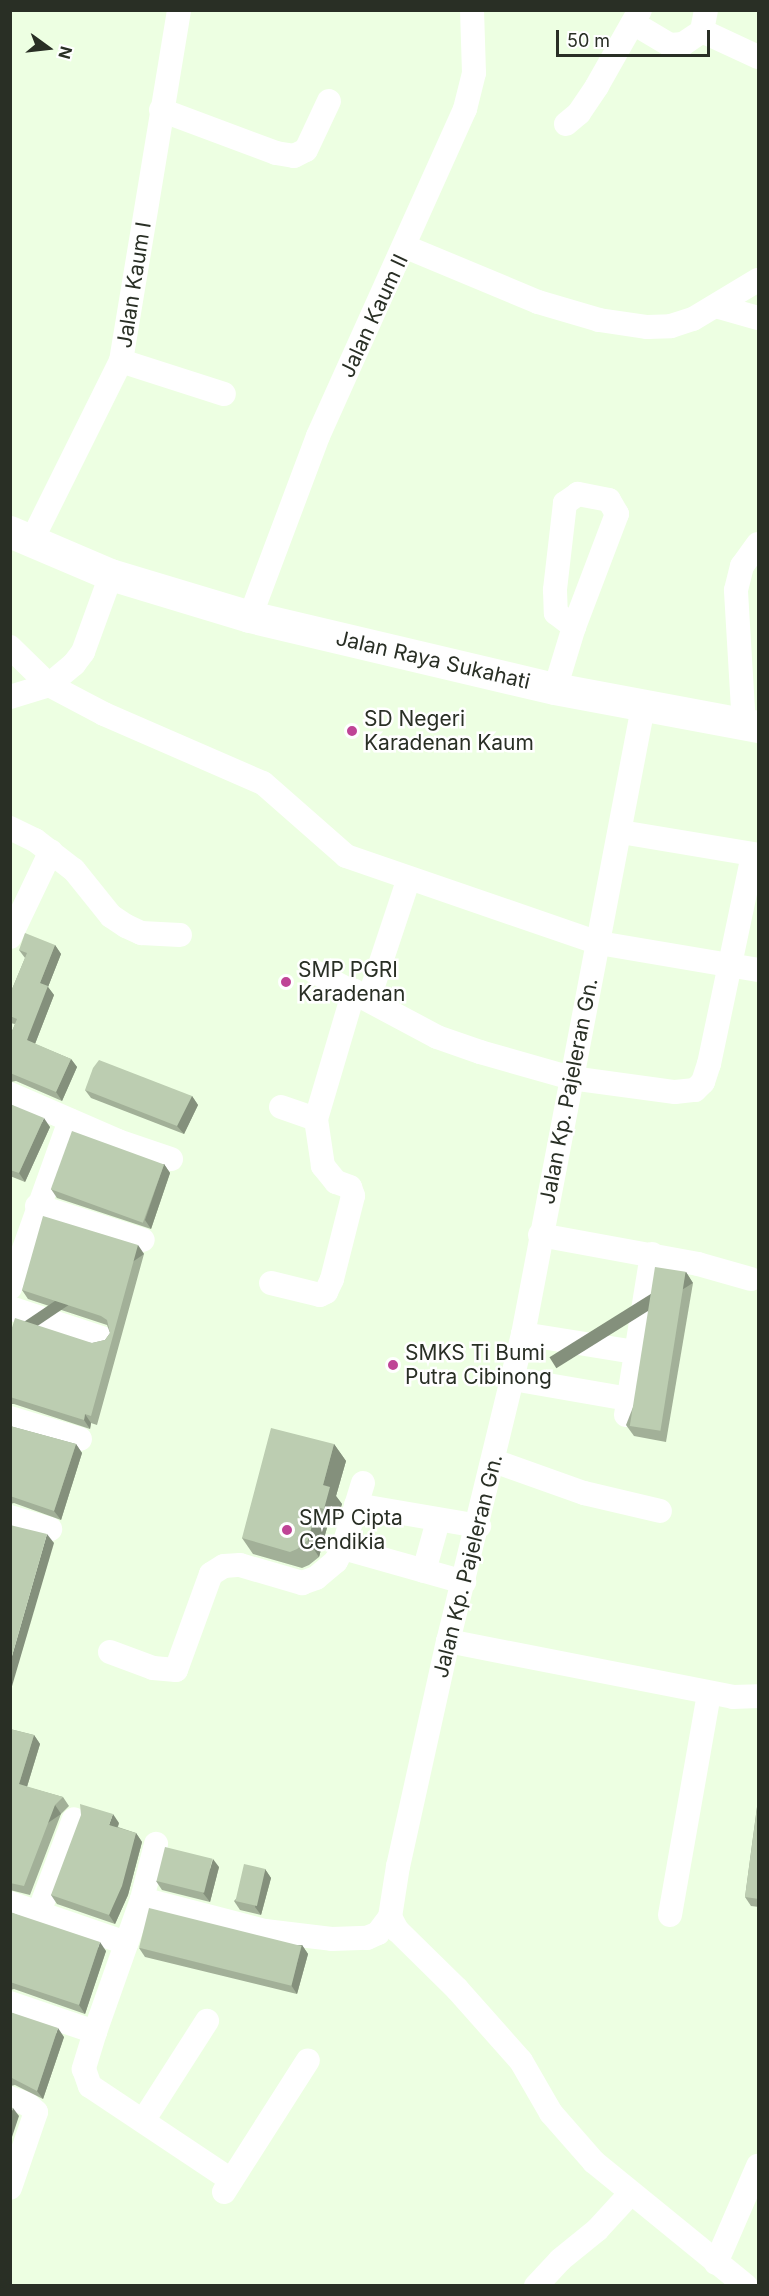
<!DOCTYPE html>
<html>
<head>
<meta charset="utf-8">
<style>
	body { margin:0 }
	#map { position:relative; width:769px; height:2296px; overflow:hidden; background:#edffe2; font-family:Inter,sans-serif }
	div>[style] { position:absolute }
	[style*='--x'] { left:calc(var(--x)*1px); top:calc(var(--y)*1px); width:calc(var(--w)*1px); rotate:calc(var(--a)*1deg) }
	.minor>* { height:24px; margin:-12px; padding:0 12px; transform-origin:12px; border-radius:12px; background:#fff }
	.major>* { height:32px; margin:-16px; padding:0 16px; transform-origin:16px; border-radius:16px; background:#fff }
	.wall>* { inset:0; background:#a2b098 }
	.shaded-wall>* { inset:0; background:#84907c; transform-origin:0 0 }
	.building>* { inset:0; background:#bccdb1; transform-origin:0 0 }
	.dots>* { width:16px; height:16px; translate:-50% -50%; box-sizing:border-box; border:3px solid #fff; border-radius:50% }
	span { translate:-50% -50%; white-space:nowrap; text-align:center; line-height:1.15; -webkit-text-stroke:5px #fff; paint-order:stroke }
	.street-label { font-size:21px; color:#292f25 }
	.poi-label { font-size:21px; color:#292f25 }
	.left { translate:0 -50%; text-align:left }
	.frame { position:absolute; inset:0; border:12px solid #292f25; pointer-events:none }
	.north { position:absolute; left:18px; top:18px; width:60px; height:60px; -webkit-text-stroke:4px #fff; paint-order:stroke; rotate:105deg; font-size:16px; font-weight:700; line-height:24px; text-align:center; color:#292f25 }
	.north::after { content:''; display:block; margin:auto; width:21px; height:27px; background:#292f25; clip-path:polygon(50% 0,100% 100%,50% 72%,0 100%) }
	.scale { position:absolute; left:556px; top:30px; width:154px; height:27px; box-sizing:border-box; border:3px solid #292f25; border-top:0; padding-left:8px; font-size:18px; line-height:21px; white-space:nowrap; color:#292f25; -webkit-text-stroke:4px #fff; paint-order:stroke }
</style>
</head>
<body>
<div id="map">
	<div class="minor">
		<div style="--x:706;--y:10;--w:21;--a:101"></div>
		<div style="--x:702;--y:31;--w:62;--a:24.9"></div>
		<div style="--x:633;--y:23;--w:43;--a:30.7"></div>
		<div style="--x:670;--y:45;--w:13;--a:-4"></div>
		<div style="--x:683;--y:44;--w:23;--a:-34"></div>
		<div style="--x:161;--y:110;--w:123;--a:20.5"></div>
		<div style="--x:276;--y:153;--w:18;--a:9"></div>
		<div style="--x:294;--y:156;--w:13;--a:-27"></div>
		<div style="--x:306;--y:150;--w:54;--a:-64.9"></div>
		<div style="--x:566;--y:124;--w:17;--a:-40"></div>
		<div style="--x:579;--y:113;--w:32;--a:-56"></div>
		<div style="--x:597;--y:86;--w:87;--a:-60.5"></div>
		<div style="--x:406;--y:247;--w:143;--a:22.6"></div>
		<div style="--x:538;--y:302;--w:64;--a:16.4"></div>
		<div style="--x:599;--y:320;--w:49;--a:8.3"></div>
		<div style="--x:647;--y:327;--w:24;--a:-2"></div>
		<div style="--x:671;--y:326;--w:23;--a:-18"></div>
		<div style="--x:693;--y:319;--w:76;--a:-31"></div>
		<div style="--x:719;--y:307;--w:41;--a:15.8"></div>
		<div style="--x:121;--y:361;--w:108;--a:17.8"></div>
		<div style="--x:31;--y:542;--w:202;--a:-63.6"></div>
		<div style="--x:121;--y:361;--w:356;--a:-80.6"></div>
		<div style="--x:250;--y:617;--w:193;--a:-69.4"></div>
		<div style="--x:318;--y:436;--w:359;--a:-65.8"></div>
		<div style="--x:465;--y:109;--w:37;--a:-76"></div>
		<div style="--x:474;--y:73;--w:63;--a:-91.8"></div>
		<div style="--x:10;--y:647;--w:54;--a:44.3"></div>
		<div style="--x:49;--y:685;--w:62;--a:27.8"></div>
		<div style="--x:104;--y:714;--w:173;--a:23.5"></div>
		<div style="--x:263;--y:783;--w:111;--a:41.3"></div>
		<div style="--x:346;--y:856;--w:268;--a:19"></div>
		<div style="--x:599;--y:943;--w:161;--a:9.6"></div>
		<div style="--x:555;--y:689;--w:65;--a:-73"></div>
		<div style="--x:574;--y:627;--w:121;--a:-69.2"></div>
		<div style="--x:617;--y:514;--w:16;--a:-120"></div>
		<div style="--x:609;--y:500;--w:32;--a:-169"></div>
		<div style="--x:578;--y:494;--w:16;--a:145"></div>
		<div style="--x:565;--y:503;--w:88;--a:96.6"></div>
		<div style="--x:555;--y:590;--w:23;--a:88"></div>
		<div style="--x:556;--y:613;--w:23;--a:38"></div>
		<div style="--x:10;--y:697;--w:41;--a:-17.1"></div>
		<div style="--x:49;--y:685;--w:33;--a:-40"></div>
		<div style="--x:74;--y:664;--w:15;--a:-53"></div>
		<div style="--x:83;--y:652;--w:82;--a:-70"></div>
		<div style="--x:643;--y:707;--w:638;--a:100.83"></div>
		<div style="--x:523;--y:1334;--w:316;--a:103.7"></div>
		<div style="--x:448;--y:1641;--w:230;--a:102.5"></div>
		<div style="--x:398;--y:1866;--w:52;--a:98.9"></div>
		<div style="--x:390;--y:1917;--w:15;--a:62"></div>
		<div style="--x:397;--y:1930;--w:84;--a:44.5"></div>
		<div style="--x:457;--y:1989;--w:96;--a:48.4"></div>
		<div style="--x:521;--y:2061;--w:60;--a:60"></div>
		<div style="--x:551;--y:2113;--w:65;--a:48.7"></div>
		<div style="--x:594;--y:2162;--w:196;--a:39.2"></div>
		<div style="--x:744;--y:726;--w:136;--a:-93.4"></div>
		<div style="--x:736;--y:590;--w:25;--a:-76"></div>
		<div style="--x:742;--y:566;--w:27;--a:-54"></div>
		<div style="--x:10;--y:828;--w:28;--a:26"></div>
		<div style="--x:35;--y:840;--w:49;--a:37.6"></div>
		<div style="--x:74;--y:870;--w:59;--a:51.2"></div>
		<div style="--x:111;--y:916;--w:18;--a:34"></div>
		<div style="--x:126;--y:926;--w:17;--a:25"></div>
		<div style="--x:141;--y:933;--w:39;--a:3"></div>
		<div style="--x:621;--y:832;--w:139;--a:9.5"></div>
		<div style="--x:10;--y:937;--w:95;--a:-64.5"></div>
		<div style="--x:315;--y:972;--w:138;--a:28"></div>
		<div style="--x:437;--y:1037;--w:46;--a:19.2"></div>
		<div style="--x:480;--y:1052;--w:95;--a:15.9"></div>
		<div style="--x:571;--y:1078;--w:105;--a:7.7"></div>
		<div style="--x:675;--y:1092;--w:20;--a:-6"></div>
		<div style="--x:695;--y:1090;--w:11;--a:-45"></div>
		<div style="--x:703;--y:1082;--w:19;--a:-72"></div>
		<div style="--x:709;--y:1064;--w:214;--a:-78.1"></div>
		<div style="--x:369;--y:998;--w:126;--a:-71.6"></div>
		<div style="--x:10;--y:1094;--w:118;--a:23.5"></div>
		<div style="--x:118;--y:1141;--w:56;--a:18.8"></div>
		<div style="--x:281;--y:1107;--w:37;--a:19"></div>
		<div style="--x:37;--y:1206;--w:111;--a:17.8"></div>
		<div style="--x:540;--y:1235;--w:161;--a:10.4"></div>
		<div style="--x:698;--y:1264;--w:55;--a:15.8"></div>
		<div style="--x:271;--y:1283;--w:50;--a:13.8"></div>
		<div style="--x:320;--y:1295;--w:7;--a:-27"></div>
		<div style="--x:326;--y:1292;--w:14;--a:-65"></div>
		<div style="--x:332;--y:1279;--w:86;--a:-75.8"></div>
		<div style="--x:353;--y:1196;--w:9;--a:-108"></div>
		<div style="--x:350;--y:1187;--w:15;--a:-160"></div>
		<div style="--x:336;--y:1182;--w:21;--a:-129"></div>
		<div style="--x:323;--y:1166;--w:48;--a:-98.5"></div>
		<div style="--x:316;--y:1119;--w:134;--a:-73.5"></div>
		<div style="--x:10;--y:1288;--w:178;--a:-70.3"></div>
		<div style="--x:10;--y:1308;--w:97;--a:18.1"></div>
		<div style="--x:523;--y:1334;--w:114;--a:9.1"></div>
		<div style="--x:513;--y:1379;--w:118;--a:9.8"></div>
		<div style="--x:626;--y:1415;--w:163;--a:-80.8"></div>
		<div style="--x:10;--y:1418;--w:73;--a:16.7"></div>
		<div style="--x:494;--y:1461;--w:96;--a:19.6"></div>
		<div style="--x:584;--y:1493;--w:78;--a:13.3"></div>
		<div style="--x:356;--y:1505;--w:125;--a:9.7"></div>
		<div style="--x:10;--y:1517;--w:42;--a:16.7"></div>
		<div style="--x:343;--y:1548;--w:126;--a:15.7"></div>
		<div style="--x:424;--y:1571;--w:52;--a:-74.4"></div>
		<div style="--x:448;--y:1641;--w:290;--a:11.1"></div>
		<div style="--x:733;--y:1697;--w:25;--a:-2"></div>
		<div style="--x:110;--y:1652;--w:46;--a:20.4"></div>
		<div style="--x:153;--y:1668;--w:23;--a:5"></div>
		<div style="--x:176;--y:1670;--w:102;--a:-70"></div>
		<div style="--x:211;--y:1574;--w:15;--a:-32"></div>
		<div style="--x:224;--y:1566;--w:16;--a:-4"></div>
		<div style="--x:240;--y:1565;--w:65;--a:16.2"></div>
		<div style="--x:302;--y:1583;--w:15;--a:-20"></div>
		<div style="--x:316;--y:1578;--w:26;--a:-40"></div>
		<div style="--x:336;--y:1561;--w:15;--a:-62"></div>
		<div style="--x:343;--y:1548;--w:68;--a:-72.9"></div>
		<div style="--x:142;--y:1899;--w:127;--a:14.6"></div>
		<div style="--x:265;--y:1931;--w:67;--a:6.8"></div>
		<div style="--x:332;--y:1939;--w:35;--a:-2"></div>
		<div style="--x:367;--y:1938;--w:12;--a:-24"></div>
		<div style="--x:378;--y:1933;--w:20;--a:-53"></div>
		<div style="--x:10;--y:1903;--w:123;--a:19"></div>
		<div style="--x:39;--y:1912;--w:99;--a:-69.4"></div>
		<div style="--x:670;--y:1915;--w:225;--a:-80"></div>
		<div style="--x:10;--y:2003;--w:90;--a:18.8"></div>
		<div style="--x:95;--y:2032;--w:141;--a:-70.5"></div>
		<div style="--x:142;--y:1899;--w:57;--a:-75.7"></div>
		<div style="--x:95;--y:2032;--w:39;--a:107"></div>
		<div style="--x:84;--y:2069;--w:18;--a:71"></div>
		<div style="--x:90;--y:2086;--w:169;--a:33.7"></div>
		<div style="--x:10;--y:2098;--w:18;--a:19"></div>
		<div style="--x:27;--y:2104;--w:12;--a:42"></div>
		<div style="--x:36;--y:2112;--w:80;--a:108.9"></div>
		<div style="--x:143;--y:2121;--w:119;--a:-57.4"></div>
		<div style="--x:224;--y:2192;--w:156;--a:-57.5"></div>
		<div style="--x:716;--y:2263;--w:106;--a:-66.6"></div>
		<div style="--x:536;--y:2286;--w:35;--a:-47"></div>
		<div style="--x:560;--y:2260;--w:48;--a:-39"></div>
		<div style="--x:597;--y:2230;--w:49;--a:-47.5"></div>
	</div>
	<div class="major">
		<div style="--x:10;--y:532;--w:110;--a:23.1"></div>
		<div style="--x:111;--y:575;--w:145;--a:16.8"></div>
		<div style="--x:250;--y:617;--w:313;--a:13.3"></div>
		<div style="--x:555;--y:689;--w:207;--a:10.6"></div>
	</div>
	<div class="wall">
		<div style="clip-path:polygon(55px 945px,61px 954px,48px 987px,54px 995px,35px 1044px,71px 1059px,77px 1067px,62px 1101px,16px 1081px,10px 1082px,10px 1036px,15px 1024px,10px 1023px,10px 994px,25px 958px,19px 950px)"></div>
		<div style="clip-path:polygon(85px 1090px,192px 1096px,198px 1105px,184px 1134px,91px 1098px)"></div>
		<div style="clip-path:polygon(10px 1104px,50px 1127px,25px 1182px,10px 1176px)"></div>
		<div style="clip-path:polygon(164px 1164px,170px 1173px,151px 1229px,57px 1198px,51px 1189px)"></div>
		<div style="clip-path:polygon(144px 1254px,97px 1425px,91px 1423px,90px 1429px,14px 1404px,10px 1404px,10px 1334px,92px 1343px,105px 1340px,110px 1333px,107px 1325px,28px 1299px,22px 1290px)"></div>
		<div style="clip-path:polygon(686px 1272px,693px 1283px,666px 1442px,634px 1436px,626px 1425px)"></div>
		<div style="clip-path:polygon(10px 1426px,76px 1444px,82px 1453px,61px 1520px,14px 1503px,10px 1504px)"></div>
		<div style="clip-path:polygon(334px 1444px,346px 1461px,336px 1496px,342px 1504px,335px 1525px,328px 1524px,319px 1557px,309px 1565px,302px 1568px,253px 1554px,242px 1538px)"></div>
		<div style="clip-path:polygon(10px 1729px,34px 1735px,40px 1744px,27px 1787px,63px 1797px,69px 1806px,61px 1814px,30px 1895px,10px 1890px)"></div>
		<div style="clip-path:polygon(759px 1792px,759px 1907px,751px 1906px,745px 1897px)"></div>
		<div style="clip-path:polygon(119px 1823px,118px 1827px,136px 1833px,142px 1842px,128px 1895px,115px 1924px,57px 1904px,51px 1895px)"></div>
		<div style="clip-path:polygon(219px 1867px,210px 1902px,162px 1890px,156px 1881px)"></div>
		<div style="clip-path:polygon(265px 1869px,271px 1878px,261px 1915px,240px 1910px,234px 1901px)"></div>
		<div style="clip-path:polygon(10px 1912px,106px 1951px,85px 2014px,14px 1989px,10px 1990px)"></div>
		<div style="clip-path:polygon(302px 1945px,308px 1954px,297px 1994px,145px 1957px,139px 1948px)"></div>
		<div style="clip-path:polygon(10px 2012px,64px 2037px,43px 2099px,15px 2085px,10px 2086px)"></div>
	</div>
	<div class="shaded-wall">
		<div style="clip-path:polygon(55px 945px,61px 954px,48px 987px,54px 995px,33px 1049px,27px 1040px,40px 983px)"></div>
		<div style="clip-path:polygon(71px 1059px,77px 1067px,62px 1101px,56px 1092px)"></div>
		<div style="clip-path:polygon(192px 1096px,198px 1105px,184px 1134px,177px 1126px)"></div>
		<div style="clip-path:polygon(44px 1118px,50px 1127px,25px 1182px,19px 1173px)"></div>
		<div style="clip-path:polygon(164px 1164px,170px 1173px,151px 1229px,145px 1220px)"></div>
		<div style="left:138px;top:1245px;width:11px;height:177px;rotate:56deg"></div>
		<div style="left:686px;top:1272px;width:13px;height:161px;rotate:58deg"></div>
		<div style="clip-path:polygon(85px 1414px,91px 1423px,90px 1429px,84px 1420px)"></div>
		<div style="clip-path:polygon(76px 1444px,82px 1453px,61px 1520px,54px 1511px)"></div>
		<div style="clip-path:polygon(334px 1444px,346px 1461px,336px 1496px,342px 1504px,335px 1525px,324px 1509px,323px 1485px)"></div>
		<div style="clip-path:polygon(317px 1507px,328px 1524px,319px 1557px,308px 1540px)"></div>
		<div style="clip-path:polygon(47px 1534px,54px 1543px,10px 1693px,10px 1663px)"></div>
		<div style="clip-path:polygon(34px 1735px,40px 1744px,25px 1793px,19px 1784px)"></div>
		<div style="left:55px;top:1805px;width:11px;height:87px;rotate:56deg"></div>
		<div style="clip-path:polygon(113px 1814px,119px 1823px,115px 1833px,109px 1825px)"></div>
		<div style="clip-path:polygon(136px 1833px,142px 1842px,128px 1895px,115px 1924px,109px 1915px)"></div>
		<div style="clip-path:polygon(213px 1859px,219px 1867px,210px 1902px,203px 1893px)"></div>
		<div style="clip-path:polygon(265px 1869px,271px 1878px,261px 1915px,255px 1907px)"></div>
		<div style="clip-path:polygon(100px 1942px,106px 1951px,85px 2014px,79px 2005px)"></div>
		<div style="clip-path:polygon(302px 1945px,308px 1954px,297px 1994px,291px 1985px)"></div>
		<div style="clip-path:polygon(58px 2028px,64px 2037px,43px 2099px,37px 2091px)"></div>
		<div style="clip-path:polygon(13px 2108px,19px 2116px,10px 2143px,10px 2116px)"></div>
	</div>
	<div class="building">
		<div style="clip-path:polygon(25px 933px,55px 945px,40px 983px,48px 986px,27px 1040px,71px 1059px,56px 1092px,10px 1073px,10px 1036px,17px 1019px,10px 1016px,10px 994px,27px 953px,19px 950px)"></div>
		<div style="clip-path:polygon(99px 1060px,192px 1096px,177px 1126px,85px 1090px,93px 1068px)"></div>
		<div style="clip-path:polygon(10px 1104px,44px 1118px,19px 1173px,10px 1170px)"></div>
		<div style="left:72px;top:1131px;width:98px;height:62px;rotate:20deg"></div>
		<div style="clip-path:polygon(43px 1216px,138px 1245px,91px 1416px,85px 1414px,84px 1420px,10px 1397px,10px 1334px,15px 1318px,92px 1343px,105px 1340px,110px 1333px,107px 1320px,101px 1316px,22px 1290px)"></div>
		<div style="left:655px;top:1267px;width:31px;height:161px;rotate:9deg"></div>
		<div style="clip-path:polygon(10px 1426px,76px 1444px,54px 1511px,10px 1496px)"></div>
		<div style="clip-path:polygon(271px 1428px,334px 1444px,323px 1485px,330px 1487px,324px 1509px,317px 1507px,308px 1540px,297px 1549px,290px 1552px,242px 1538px)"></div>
		<div style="clip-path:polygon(10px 1525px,47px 1534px,10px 1663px)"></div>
		<div style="clip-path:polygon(10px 1729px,34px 1735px,19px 1784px,63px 1797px,55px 1805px,24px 1886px,10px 1883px)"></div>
		<div style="clip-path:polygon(759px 1792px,759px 1899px,745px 1897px)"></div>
		<div style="clip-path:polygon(80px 1804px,113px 1814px,109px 1825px,136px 1833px,122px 1886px,109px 1915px,51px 1895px,81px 1815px)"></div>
		<div style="left:165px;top:1847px;width:49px;height:35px;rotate:14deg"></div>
		<div style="left:244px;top:1864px;width:22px;height:38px;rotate:13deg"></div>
		<div style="left:149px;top:1908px;width:157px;height:41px;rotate:14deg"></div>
		<div style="clip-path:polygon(10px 1912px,100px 1942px,79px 2005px,10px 1982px)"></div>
		<div style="clip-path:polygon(10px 2012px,58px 2028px,37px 2091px,10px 2077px)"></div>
		<div style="clip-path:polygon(10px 2107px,13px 2108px,10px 2116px)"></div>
	</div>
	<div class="dots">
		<div style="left:352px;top:731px;background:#bf4496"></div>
		<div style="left:286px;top:982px;background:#bf4496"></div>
		<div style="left:393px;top:1365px;background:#bf4496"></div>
		<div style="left:287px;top:1530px;background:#bf4496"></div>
	</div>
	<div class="street-label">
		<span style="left:134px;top:285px;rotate:-81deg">Jalan Kaum I</span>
		<span style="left:374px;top:316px;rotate:-65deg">Jalan Kaum II</span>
		<span style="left:433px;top:660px;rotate:13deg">Jalan Raya Sukahati</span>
		<span style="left:569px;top:1091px;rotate:-79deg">Jalan Kp. Pajeleran Gn.</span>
		<span style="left:468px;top:1566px;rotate:-76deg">Jalan Kp. Pajeleran Gn.</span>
	</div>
	<div class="poi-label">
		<span class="left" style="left:364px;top:731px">SD Negeri<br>Karadenan Kaum</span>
		<span class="left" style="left:298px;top:982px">SMP PGRI<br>Karadenan</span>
		<span class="left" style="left:405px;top:1365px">SMKS Ti Bumi<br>Putra Cibinong</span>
		<span class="left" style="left:299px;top:1530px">SMP Cipta<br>Cendikia</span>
	</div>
	<div class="frame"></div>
	<div class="north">N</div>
	<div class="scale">50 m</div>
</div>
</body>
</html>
